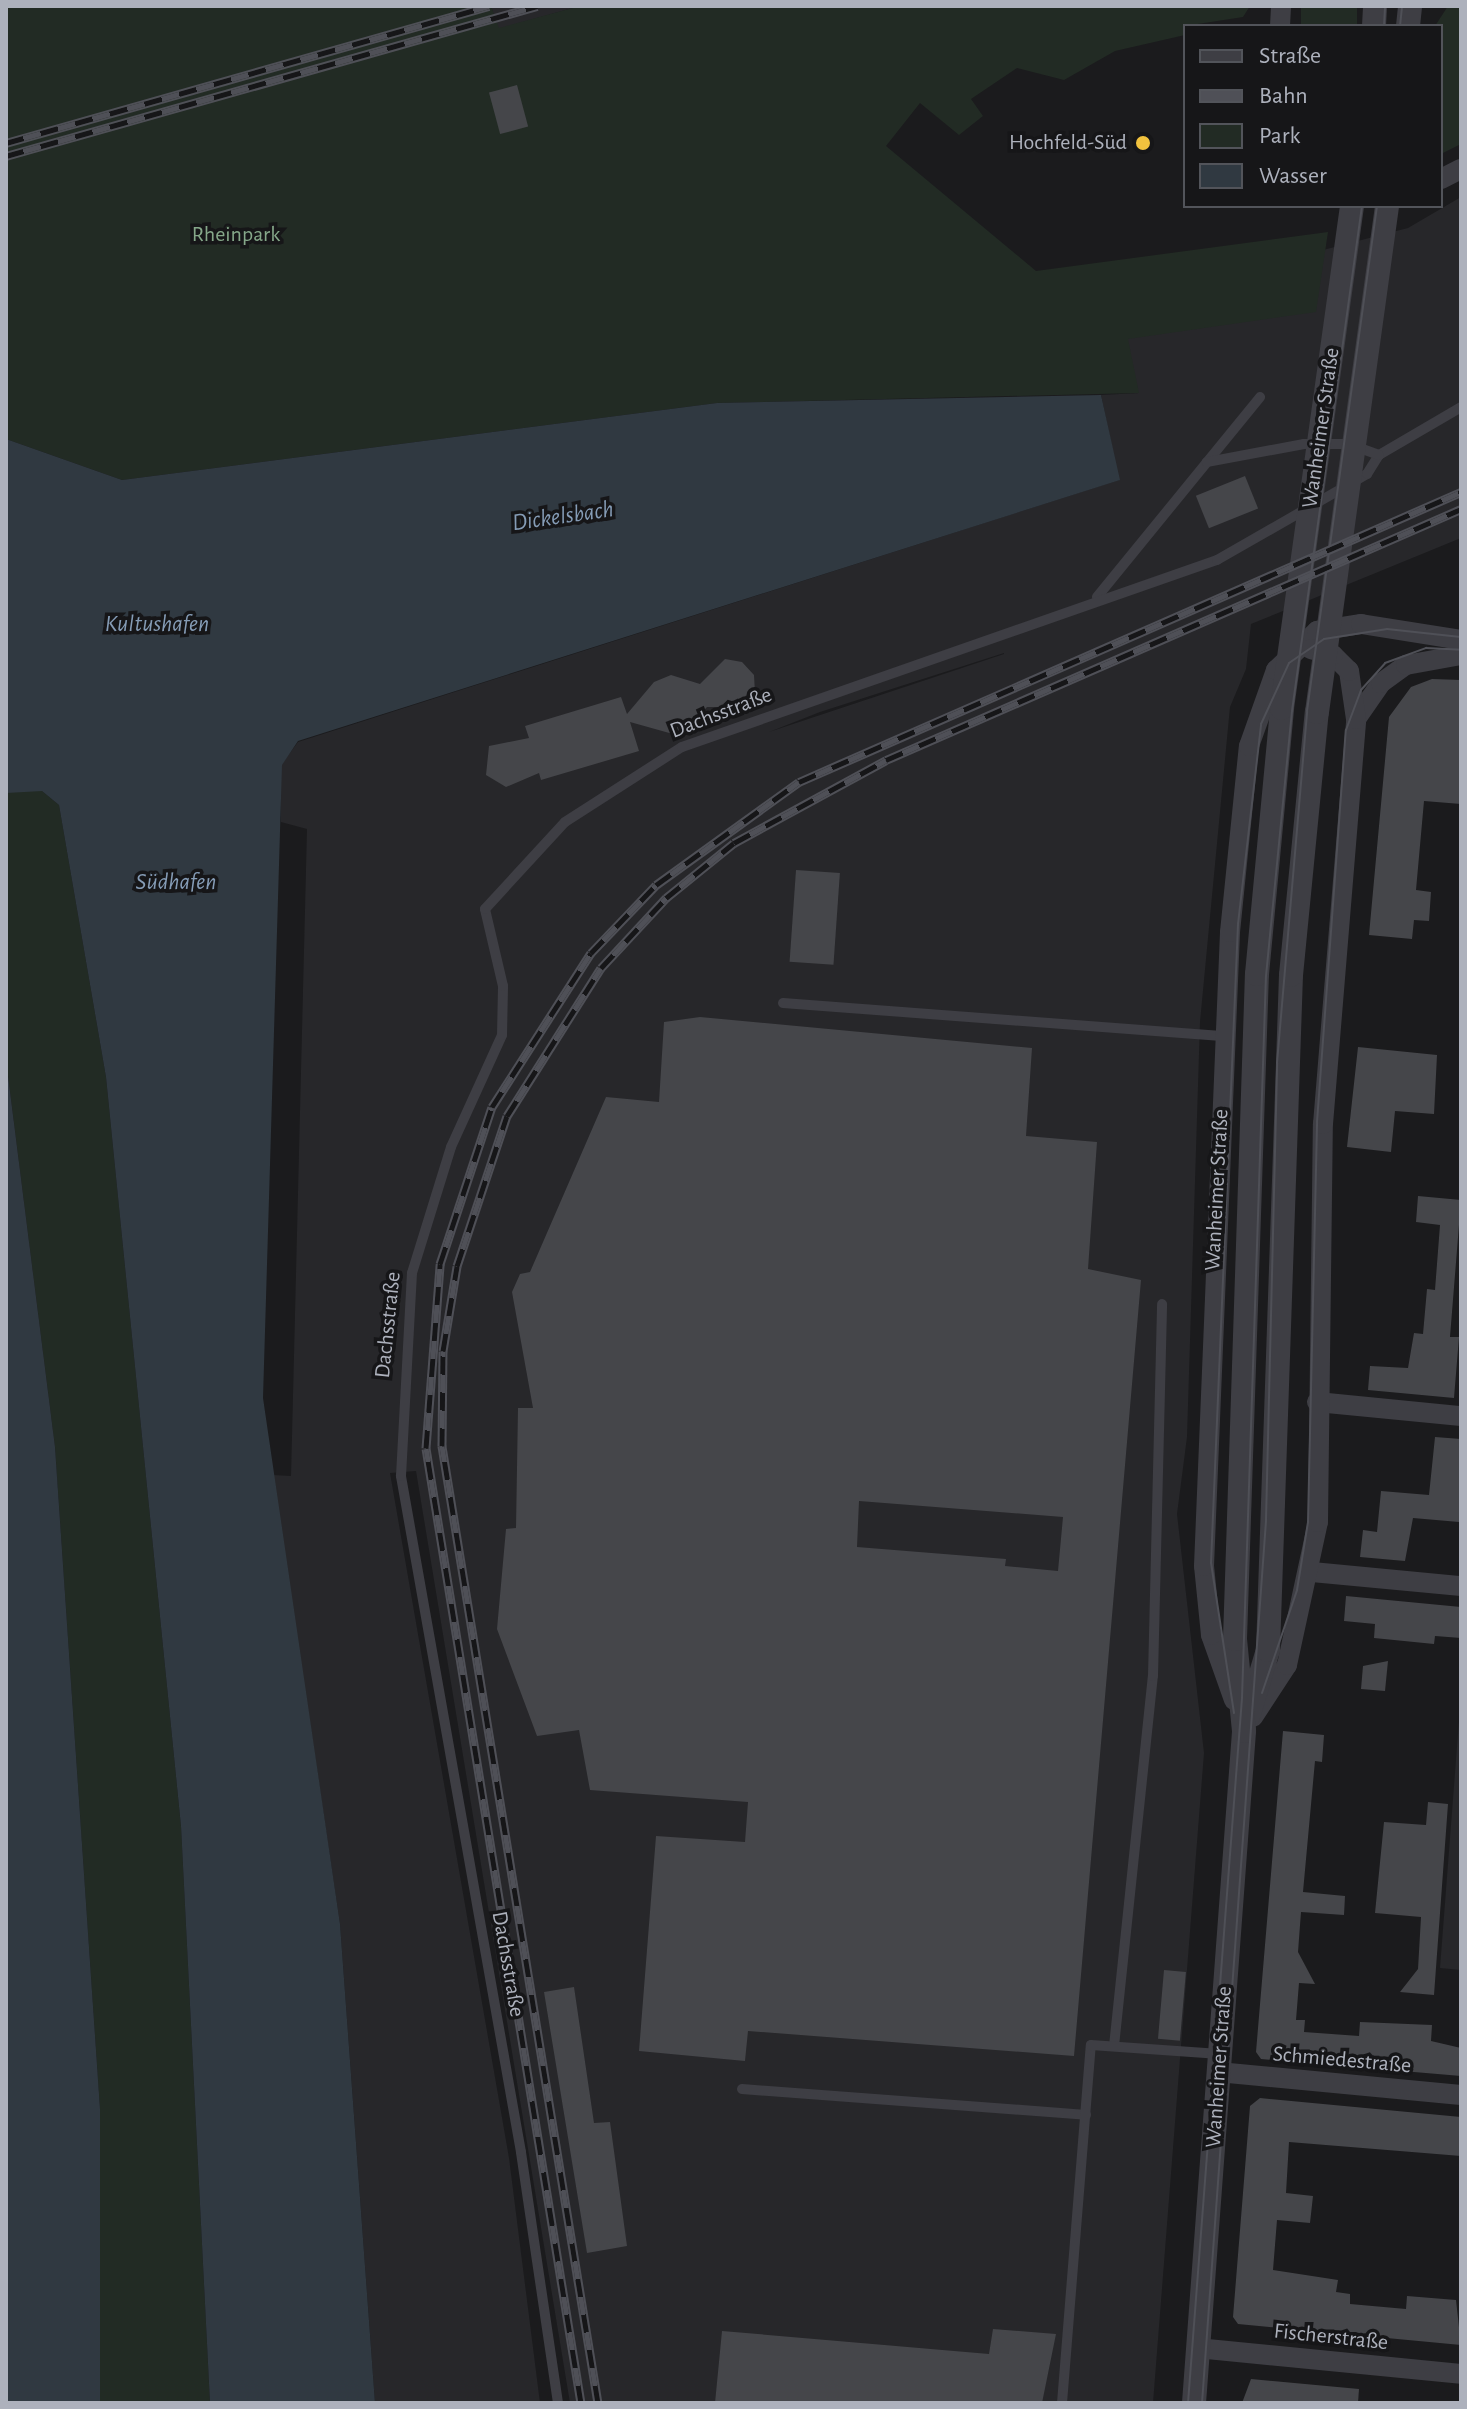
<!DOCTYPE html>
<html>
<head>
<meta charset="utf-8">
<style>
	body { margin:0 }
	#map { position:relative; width:1467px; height:2409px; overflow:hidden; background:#1b1b1d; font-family:"Alegreya Sans",sans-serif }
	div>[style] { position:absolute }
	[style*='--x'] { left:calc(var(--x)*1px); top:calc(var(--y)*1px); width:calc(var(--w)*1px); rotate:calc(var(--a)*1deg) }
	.built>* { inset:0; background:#27272a }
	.green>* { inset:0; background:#222b24; transform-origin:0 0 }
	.water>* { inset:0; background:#303941 }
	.building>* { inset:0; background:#45464a; transform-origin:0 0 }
	.service>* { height:10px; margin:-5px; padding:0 5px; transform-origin:5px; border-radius:5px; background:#3e3e44 }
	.minor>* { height:20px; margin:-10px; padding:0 10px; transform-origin:10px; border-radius:10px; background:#3e3e44 }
	.tertiary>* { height:24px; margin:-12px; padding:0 12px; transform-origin:12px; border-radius:12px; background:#3e3e44 }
	.tram>* { height:2px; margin:-1px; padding:0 1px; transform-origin:1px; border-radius:1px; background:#4f5057 }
	.rail>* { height:9px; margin-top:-4.5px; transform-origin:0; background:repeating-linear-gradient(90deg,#161618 0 18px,#4f5057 0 36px); box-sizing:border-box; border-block:2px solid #4f5057 }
	.dots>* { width:22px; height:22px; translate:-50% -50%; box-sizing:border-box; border:4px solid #161618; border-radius:50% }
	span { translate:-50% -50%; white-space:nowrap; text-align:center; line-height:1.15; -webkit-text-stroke:7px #161618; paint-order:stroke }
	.poi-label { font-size:22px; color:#adb1bc }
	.right { translate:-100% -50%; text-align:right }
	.park-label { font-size:22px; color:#85a789 }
	.street-label { font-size:22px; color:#adb1bc }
	.water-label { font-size:24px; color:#859cb6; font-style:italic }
	.frame { position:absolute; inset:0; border:8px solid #adb1bc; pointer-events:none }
	.legend { position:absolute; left:1183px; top:24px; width:260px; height:184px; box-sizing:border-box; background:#161618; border:2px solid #52545a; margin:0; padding:10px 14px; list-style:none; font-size:24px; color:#adb1bc }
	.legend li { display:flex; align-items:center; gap:16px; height:40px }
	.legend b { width:40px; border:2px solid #52545a }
</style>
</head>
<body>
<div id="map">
	<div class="built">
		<div style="clip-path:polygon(491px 6px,580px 6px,498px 29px)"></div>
		<div style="clip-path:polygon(evenodd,1461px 197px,1461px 538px,1251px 624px,1246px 669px,1230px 707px,1200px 1022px,1187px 1437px,1177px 1514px,1204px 1753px,1153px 2403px,570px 2403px,416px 1471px,390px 1473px,509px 2158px,540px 2403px,375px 2403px,340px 1924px,273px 1475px,291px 1476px,307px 829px,281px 822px,281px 765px,298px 742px,1119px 480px,1101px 395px,1139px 393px,825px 294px,1323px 250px,1408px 228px,1461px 197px,1004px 653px,1004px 654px,769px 732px,820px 712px,1004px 653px)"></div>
		<div style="clip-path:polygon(1460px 1708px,1461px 1708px,1461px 1970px,1440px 1968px)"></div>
	</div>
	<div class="green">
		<div style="clip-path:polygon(6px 6px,491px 6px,499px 28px,580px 6px,1250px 6px,1243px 17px,1185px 26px,1185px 35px,1115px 51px,1064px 80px,1017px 68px,971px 99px,983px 116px,959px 135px,920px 103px,886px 146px,1036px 271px,1328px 232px,1316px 312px,1128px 339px,1139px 393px,717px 403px,122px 480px,6px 439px)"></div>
		<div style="left:1301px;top:6px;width:56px;height:20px"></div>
		<div style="clip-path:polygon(1448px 6px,1461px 6px,1461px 144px,1441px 154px,1441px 26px,1435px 26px)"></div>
		<div style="clip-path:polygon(19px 788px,42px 791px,59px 805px,106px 1077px,181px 1826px,210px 2403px,100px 2403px,100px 2109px,55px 1447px,6px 1060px,6px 793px)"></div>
	</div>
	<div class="water">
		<div style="clip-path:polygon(1101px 395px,1120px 480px,298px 741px,282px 765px,263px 1398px,340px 1924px,375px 2403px,210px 2403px,181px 1826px,106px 1077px,59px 805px,42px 791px,6px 793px,6px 439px,122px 480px,717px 403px)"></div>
		<div style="clip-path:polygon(6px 1060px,55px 1447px,100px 2109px,100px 2403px,6px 2403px)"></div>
	</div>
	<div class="building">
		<div style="left:517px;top:85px;width:43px;height:29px;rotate:75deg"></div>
		<div style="left:1245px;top:476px;width:35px;height:53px;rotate:68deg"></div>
		<div style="clip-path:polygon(725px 659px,742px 662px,754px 675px,755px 693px,744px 707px,707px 707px,680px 736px,630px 722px,639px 751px,541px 780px,539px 773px,506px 787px,486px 775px,489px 746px,529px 738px,525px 726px,621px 697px,627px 714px,654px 682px,671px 675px,700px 684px)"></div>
		<div style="clip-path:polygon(1432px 679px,1461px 680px,1461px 804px,1424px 801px,1416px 890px,1431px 892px,1429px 921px,1414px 920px,1412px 939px,1369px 935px,1389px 717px,1411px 687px)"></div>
		<div style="left:796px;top:870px;width:44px;height:92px;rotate:4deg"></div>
		<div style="clip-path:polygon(evenodd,700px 1017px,1032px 1048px,1026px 1136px,1097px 1142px,1088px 1269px,1141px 1280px,1074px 2056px,748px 2031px,745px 2061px,639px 2051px,656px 1836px,745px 1842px,748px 1802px,590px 1790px,579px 1730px,537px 1736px,497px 1629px,506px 1529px,516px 1528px,518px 1408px,533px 1408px,512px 1292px,520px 1274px,530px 1272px,606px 1097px,659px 1102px,664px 1022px,700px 1017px,859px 1501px,1063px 1517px,1058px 1571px,1005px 1566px,1006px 1559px,857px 1547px,859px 1501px)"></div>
		<div style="clip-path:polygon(1358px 1047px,1437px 1055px,1434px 1114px,1395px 1111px,1391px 1152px,1347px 1147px)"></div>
		<div style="clip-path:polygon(1418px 1196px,1461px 1200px,1450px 1337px,1459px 1337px,1454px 1398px,1368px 1390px,1370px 1366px,1408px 1368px,1414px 1333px,1423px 1334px,1427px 1289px,1435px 1290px,1440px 1225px,1416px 1222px)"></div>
		<div style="clip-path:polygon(1435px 1437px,1461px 1439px,1459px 1522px,1413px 1518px,1405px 1561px,1360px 1557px,1363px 1530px,1377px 1532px,1381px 1491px,1429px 1495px)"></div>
		<div style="clip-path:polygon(1346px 1596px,1461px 1607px,1461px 1638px,1435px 1636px,1434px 1644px,1374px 1638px,1375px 1624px,1344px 1621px)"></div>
		<div style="clip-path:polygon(1388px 1661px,1385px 1691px,1361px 1689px,1363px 1666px)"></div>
		<div style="clip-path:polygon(1283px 1731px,1324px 1735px,1322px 1762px,1315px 1761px,1303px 1892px,1345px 1896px,1344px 1915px,1301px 1912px,1298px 1952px,1315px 1984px,1299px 1983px,1296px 2020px,1305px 2020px,1304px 2032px,1359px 2036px,1360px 2022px,1432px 2025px,1431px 2041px,1461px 2048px,1461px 2076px,1261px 2059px,1256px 2052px)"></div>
		<div style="clip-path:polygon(1428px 1802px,1448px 1804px,1434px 1995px,1400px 1992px,1418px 1969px,1421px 1917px,1375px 1913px,1384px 1822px,1426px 1825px)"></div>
		<div style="left:1164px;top:1970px;width:22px;height:69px;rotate:5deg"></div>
		<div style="clip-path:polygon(574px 1987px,594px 2123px,610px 2122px,627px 2246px,587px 2253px,544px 1992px)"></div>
		<div style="clip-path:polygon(1260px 2098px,1461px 2117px,1461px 2156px,1289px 2142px,1286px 2193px,1313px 2196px,1310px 2223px,1277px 2220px,1273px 2270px,1338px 2280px,1336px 2292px,1350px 2294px,1350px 2304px,1406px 2309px,1407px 2296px,1456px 2300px,1461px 2345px,1238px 2324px,1233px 2317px,1250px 2106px)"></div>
		<div style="clip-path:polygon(993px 2329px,1056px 2334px,1042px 2403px,715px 2403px,722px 2331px,989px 2354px)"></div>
		<div style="clip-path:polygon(1251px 2379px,1359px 2389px,1358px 2403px,1242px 2403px)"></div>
	</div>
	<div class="service">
		<div style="--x:1379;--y:455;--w:95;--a:-30.3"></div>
		<div style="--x:1097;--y:597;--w:258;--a:-50.8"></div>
		<div style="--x:783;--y:1003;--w:443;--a:4.3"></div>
		<div style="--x:1114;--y:2046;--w:372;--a:-84"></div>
		<div style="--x:1153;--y:1676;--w:372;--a:-88.6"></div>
		<div style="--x:742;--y:2089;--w:345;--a:4.3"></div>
		<div style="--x:558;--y:2403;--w:254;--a:-98.4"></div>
		<div style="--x:521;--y:2152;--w:687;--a:-100.07"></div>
		<div style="--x:401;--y:1476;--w:203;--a:-86.9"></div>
		<div style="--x:412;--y:1273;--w:132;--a:-72.8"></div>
		<div style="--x:451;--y:1147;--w:123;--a:-65.5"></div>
		<div style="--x:502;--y:1035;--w:49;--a:-88.8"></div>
		<div style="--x:503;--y:986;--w:79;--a:-103.2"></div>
		<div style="--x:485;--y:909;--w:118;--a:-47.4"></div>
		<div style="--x:565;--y:822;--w:139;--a:-32.7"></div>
		<div style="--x:682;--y:747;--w:567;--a:-19.27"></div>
		<div style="--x:1217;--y:560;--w:173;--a:-29.8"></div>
		<div style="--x:1367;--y:474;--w:22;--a:-58"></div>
		<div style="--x:1379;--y:455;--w:33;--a:-160"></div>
		<div style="--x:1348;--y:444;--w:44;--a:180"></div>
		<div style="--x:1304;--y:444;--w:99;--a:169.5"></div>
		<div style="--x:1062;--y:2403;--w:359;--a:-85.4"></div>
		<div style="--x:1091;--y:2045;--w:129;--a:4"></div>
	</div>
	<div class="minor">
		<div style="--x:1280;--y:26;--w:20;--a:-87"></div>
		<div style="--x:1441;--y:179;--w:22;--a:-27"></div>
		<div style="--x:1356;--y:719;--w:44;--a:-55.2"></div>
		<div style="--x:1381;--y:683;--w:31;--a:-36"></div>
		<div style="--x:1406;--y:665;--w:56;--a:-10.3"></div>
		<div style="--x:1317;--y:1402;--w:145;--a:5.6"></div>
		<div style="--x:1312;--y:1572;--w:150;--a:5.4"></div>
		<div style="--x:1234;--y:1700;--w:69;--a:-109.5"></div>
		<div style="--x:1211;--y:1635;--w:69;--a:-95.8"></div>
		<div style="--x:1204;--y:1566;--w:635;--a:-87.65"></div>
		<div style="--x:1230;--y:932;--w:187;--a:-84.2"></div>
		<div style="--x:1249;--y:746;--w:81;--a:-70.4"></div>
		<div style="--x:1276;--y:670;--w:57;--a:-43.6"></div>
		<div style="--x:1317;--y:631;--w:45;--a:-9"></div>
		<div style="--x:1361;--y:624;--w:101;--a:9.1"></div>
		<div style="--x:1253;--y:1717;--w:62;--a:-56.8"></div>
		<div style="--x:1287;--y:1665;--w:146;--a:-77.8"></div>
		<div style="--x:1318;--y:1522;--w:398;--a:-89.3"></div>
		<div style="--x:1323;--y:1124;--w:406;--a:-85.3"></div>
		<div style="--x:1356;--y:719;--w:49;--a:-98.3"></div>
		<div style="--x:1349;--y:671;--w:23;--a:-135"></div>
		<div style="--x:1333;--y:655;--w:23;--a:-165"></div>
		<div style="--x:1218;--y:2072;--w:244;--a:5.4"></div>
		<div style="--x:1197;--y:2348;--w:265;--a:5.6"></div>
	</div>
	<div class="tertiary">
		<div style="--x:1374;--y:26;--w:20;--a:-87"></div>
		<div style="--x:1408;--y:26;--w:20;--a:-84"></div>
		<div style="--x:1248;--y:1717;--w:70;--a:-73.4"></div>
		<div style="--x:1268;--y:1650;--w:675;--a:-88.05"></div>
		<div style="--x:1291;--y:975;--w:264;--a:-84.4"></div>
		<div style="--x:1317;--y:712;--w:511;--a:-82.12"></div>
		<div style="--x:1194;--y:2403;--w:674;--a:-85.74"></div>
		<div style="--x:1244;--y:1731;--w:92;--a:-95.6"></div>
		<div style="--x:1235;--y:1639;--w:665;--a:-88.11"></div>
		<div style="--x:1257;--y:974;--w:267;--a:-84.6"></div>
		<div style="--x:1282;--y:708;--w:507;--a:-82.06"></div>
	</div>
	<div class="tram">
		<div style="--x:1384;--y:26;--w:20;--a:-87"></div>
		<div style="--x:1400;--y:26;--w:20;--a:-84"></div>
		<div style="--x:1262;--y:1693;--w:109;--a:-71.2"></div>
		<div style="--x:1297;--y:1590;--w:69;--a:-80.8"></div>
		<div style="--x:1308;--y:1522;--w:400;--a:-88.7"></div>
		<div style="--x:1317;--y:1122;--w:393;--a:-85.8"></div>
		<div style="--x:1346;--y:730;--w:43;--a:-69.4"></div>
		<div style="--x:1361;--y:690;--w:36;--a:-48"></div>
		<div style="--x:1385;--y:663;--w:44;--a:-20.1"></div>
		<div style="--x:1426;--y:648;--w:35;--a:3"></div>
		<div style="--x:1234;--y:1713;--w:152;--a:-98.7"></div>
		<div style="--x:1211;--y:1563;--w:640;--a:-87.58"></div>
		<div style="--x:1238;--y:924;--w:201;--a:-83.4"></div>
		<div style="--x:1261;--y:724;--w:67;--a:-65.3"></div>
		<div style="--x:1289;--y:663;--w:42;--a:-34.4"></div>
		<div style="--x:1324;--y:639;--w:64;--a:-9"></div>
		<div style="--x:1387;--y:629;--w:74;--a:6.2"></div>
		<div style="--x:1188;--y:2403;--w:707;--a:-85.62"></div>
		<div style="--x:1242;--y:1698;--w:722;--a:-88.1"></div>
		<div style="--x:1266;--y:976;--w:266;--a:-84.4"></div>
		<div style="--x:1292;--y:711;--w:510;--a:-82.11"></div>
		<div style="--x:1202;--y:2403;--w:885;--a:-85.85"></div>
		<div style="--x:1266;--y:1520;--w:457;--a:-88.6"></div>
		<div style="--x:1277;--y:1063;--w:353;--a:-85.1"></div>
		<div style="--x:1307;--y:711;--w:510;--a:-82.11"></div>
	</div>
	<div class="rail">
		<div style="--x:6;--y:143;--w:502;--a:-15.84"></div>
		<div style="--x:6;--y:156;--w:552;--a:-15.77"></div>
		<div style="--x:581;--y:2403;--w:967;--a:-99.22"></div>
		<div style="--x:426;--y:1448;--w:185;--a:-85.6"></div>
		<div style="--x:440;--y:1264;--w:165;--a:-71.7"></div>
		<div style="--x:492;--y:1107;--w:183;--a:-57.3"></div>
		<div style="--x:591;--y:953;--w:94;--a:-46.3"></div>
		<div style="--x:656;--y:885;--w:176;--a:-35.8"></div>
		<div style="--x:799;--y:782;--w:723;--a:-23.66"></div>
		<div style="--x:598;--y:2403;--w:970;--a:-99.26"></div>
		<div style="--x:442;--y:1446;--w:95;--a:-89.4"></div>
		<div style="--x:443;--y:1351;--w:86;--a:-80.6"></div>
		<div style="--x:457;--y:1266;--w:158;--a:-71.6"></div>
		<div style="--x:507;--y:1116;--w:175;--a:-57.6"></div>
		<div style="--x:601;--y:968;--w:96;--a:-47.1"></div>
		<div style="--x:666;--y:898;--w:87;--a:-39"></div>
		<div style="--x:734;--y:843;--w:173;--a:-28.6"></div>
		<div style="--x:886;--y:760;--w:627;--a:-23.58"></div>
	</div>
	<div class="dots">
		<div style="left:1143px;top:143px;background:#f2c23e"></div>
	</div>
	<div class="poi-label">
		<span class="right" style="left:1127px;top:143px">Hochfeld-Süd</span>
	</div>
	<div class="park-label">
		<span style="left:236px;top:235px">Rheinpark</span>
	</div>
	<div class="street-label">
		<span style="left:1321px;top:428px;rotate:-82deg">Wanheimer Straße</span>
		<span style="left:721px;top:713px;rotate:-21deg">Dachsstraße</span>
		<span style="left:1217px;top:1190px;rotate:-87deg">Wanheimer Straße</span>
		<span style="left:388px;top:1325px;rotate:-84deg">Dachsstraße</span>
		<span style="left:508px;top:1964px;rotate:80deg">Dachsstraße</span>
		<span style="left:1342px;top:2060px;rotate:5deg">Schmiedestraße</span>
		<span style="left:1219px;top:2067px;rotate:-86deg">Wanheimer Straße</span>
		<span style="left:1331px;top:2337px;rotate:6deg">Fischerstraße</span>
	</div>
	<div class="water-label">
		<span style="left:563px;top:517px;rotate:-8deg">Dickelsbach</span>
		<span style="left:157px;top:625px">Kultushafen</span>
		<span style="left:176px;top:883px">Südhafen</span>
	</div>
	<div class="frame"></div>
	<ul class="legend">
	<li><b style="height:10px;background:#3e3e44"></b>Straße</li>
	<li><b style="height:10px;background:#4f5057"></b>Bahn</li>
	<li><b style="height:22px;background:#222b24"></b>Park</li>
	<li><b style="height:22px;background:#303941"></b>Wasser</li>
	</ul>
</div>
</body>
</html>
